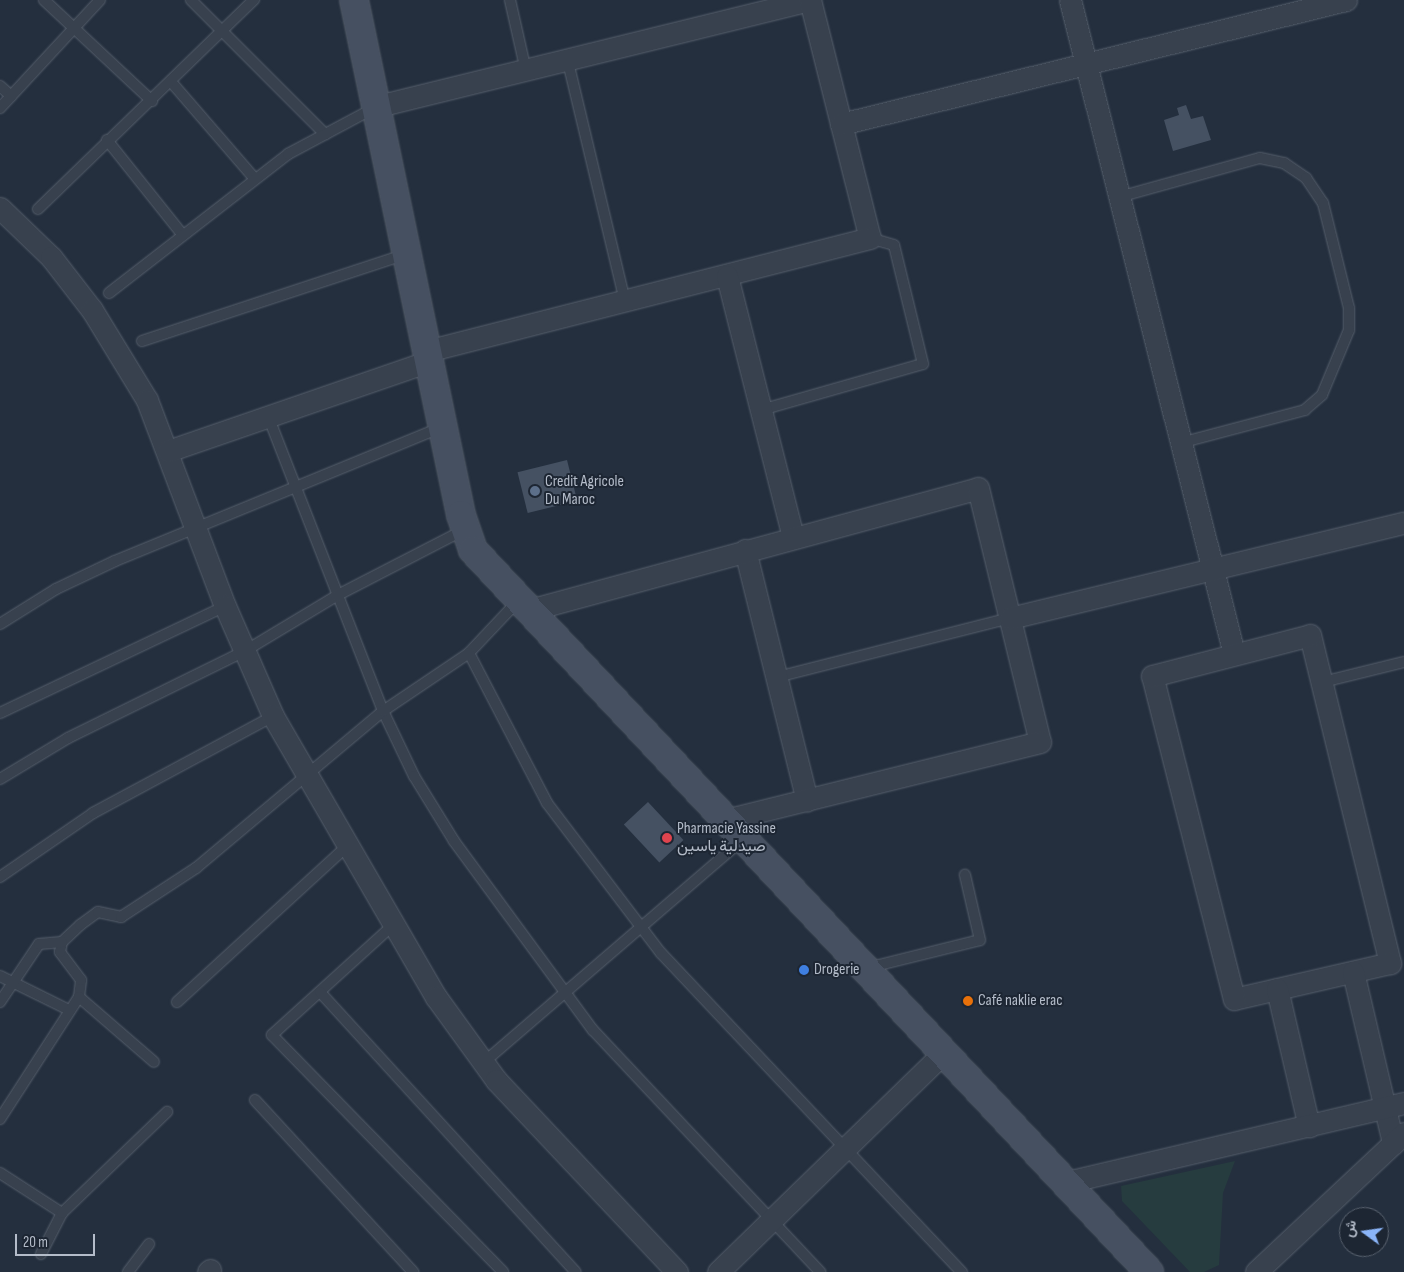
<!DOCTYPE html>
<html>
<head>
<meta charset="utf-8">
<style>
	body { margin:0 }
	#map { position:relative; width:1404px; height:1272px; overflow:hidden; background:#242f3e; font-family:"Sofia Sans Condensed",Vazirmatn,sans-serif }
	div>[style] { position:absolute }
	[style*='--x'] { left:calc(var(--x)*1px); top:calc(var(--y)*1px); width:calc(var(--w)*1px); rotate:calc(var(--a)*1deg) }
	.green>* { inset:0; background:#263c3f }
	.building>* { inset:0; background:#455162; transform-origin:0 0 }
	.roads { filter:drop-shadow(0 0 1px #565f6c) drop-shadow(0 0 1px #565f6c) }
	.lane>* { height:10px; margin:-5px; padding:0 5px; transform-origin:5px; border-radius:5px; background:#38414e }
	.street>* { height:21px; margin:-10.5px; padding:0 10.5px; transform-origin:10.5px; border-radius:10.5px; background:#38414e }
	.secondary>* { height:28px; margin:-14px; padding:0 14px; transform-origin:14px; border-radius:14px; background:#465061 }
	.dots>* { width:14px; height:14px; translate:-50% -50%; box-sizing:border-box; border:2px solid #1d2633; border-radius:50% }
	span { translate:-50% -50%; white-space:nowrap; text-align:center; line-height:1.15; -webkit-text-stroke:4px #1d2633; paint-order:stroke }
	.poi-label { font-size:16px; color:#b4bcc9 }
	.left { translate:0 -50%; text-align:left }
	.north { position:absolute; left:1339px; top:1207px; width:50px; height:50px; box-sizing:border-box; background:#1d2633; border:1px solid #59626f; border-radius:50%; rotate:284deg; font-size:14px; font-weight:700; line-height:20px; text-align:center; color:#b4bcc9 }
	.north::after { content:''; display:block; margin:auto; width:18px; height:22px; background:#8ab4f8; clip-path:polygon(50% 0,100% 100%,50% 72%,0 100%) }
	.scale { position:absolute; left:15px; top:1234px; width:80px; height:22px; box-sizing:border-box; border:2px solid #b4bcc9; border-top:0; padding-left:6px; font-size:15px; line-height:18px; white-space:nowrap; color:#b4bcc9; -webkit-text-stroke:4px #1d2633; paint-order:stroke }
</style>
</head>
<body>
<div id="map">
	<div class="green">
		<div style="clip-path:polygon(1235px 1161px,1223px 1193px,1219px 1265px,1204px 1272px,1190px 1272px,1122px 1201px,1121px 1186px)"></div>
	</div>
	<div class="building">
		<div style="clip-path:polygon(1186px 105px,1191px 119px,1203px 116px,1211px 140px,1173px 151px,1164px 120px,1179px 115px,1177px 108px)"></div>
		<div style="left:567px;top:460px;width:42px;height:51px;rotate:76deg"></div>
		<div style="left:648px;top:802px;width:52px;height:33px;rotate:47deg"></div>
	</div>
	<div class="roads">
		<div class="lane">
			<div style="--x:44;--y:0;--w:148;--a:43.1"></div>
			<div style="--x:191;--y:0;--w:190;--a:45"></div>
			<div style="--x:510;--y:0;--w:73;--a:77.3"></div>
			<div style="--x:568;--y:62;--w:246;--a:76.6"></div>
			<div style="--x:173;--y:84;--w:124;--a:49.2"></div>
			<div style="--x:0;--y:86;--w:15;--a:42"></div>
			<div style="--x:0;--y:108;--w:147;--a:-47.2"></div>
			<div style="--x:107;--y:140;--w:120;--a:51.4"></div>
			<div style="--x:1119;--y:197;--w:146;--a:-15.5"></div>
			<div style="--x:1260;--y:158;--w:25;--a:12"></div>
			<div style="--x:1284;--y:163;--w:27;--a:34"></div>
			<div style="--x:1306;--y:178;--w:30;--a:56"></div>
			<div style="--x:1323;--y:203;--w:108;--a:76.1"></div>
			<div style="--x:1349;--y:308;--w:22;--a:90"></div>
			<div style="--x:1349;--y:330;--w:70;--a:112.6"></div>
			<div style="--x:1322;--y:395;--w:23;--a:139"></div>
			<div style="--x:1305;--y:410;--w:129;--a:165.2"></div>
			<div style="--x:38;--y:209;--w:301;--a:-44.1"></div>
			<div style="--x:109;--y:293;--w:227;--a:-37.8"></div>
			<div style="--x:288;--y:154;--w:98;--a:-28.1"></div>
			<div style="--x:142;--y:341;--w:279;--a:-18.2"></div>
			<div style="--x:761;--y:410;--w:168;--a:-15.9"></div>
			<div style="--x:923;--y:364;--w:122;--a:-103.7"></div>
			<div style="--x:894;--y:245;--w:25;--a:-164"></div>
			<div style="--x:268;--y:416;--w:317;--a:68.7"></div>
			<div style="--x:383;--y:711;--w:72;--a:64.5"></div>
			<div style="--x:414;--y:776;--w:76;--a:58.4"></div>
			<div style="--x:454;--y:841;--w:235;--a:53.7"></div>
			<div style="--x:593;--y:1030;--w:332;--a:46.8"></div>
			<div style="--x:517;--y:602;--w:70;--a:133.3"></div>
			<div style="--x:469;--y:653;--w:169;--a:62.5"></div>
			<div style="--x:547;--y:803;--w:188;--a:52.8"></div>
			<div style="--x:661;--y:953;--w:439;--a:46.7"></div>
			<div style="--x:0;--y:624;--w:66;--a:-32"></div>
			<div style="--x:56;--y:589;--w:65;--a:-25.4"></div>
			<div style="--x:115;--y:561;--w:352;--a:-22.3"></div>
			<div style="--x:777;--y:677;--w:240;--a:-14.2"></div>
			<div style="--x:1323;--y:682;--w:83;--a:-13.9"></div>
			<div style="--x:0;--y:713;--w:249;--a:-25.4"></div>
			<div style="--x:0;--y:779;--w:79;--a:-31.1"></div>
			<div style="--x:68;--y:738;--w:197;--a:-26.2"></div>
			<div style="--x:245;--y:651;--w:106;--a:-31.1"></div>
			<div style="--x:336;--y:596;--w:144;--a:-27.3"></div>
			<div style="--x:0;--y:877;--w:113;--a:-34.5"></div>
			<div style="--x:93;--y:813;--w:204;--a:-28.3"></div>
			<div style="--x:392;--y:926;--w:162;--a:137.8"></div>
			<div style="--x:272;--y:1035;--w:331;--a:45.7"></div>
			<div style="--x:867;--y:968;--w:116;--a:-13.9"></div>
			<div style="--x:980;--y:940;--w:67;--a:-103"></div>
			<div style="--x:0;--y:976;--w:75;--a:26.2"></div>
			<div style="--x:320;--y:992;--w:379;--a:47.6"></div>
			<div style="--x:79;--y:997;--w:17;--a:-83"></div>
			<div style="--x:81;--y:980;--w:35;--a:-127"></div>
			<div style="--x:60;--y:952;--w:10;--a:-79"></div>
			<div style="--x:62;--y:942;--w:25;--a:-43"></div>
			<div style="--x:80;--y:925;--w:22;--a:-36"></div>
			<div style="--x:98;--y:912;--w:24;--a:12"></div>
			<div style="--x:121;--y:917;--w:90;--a:-33.2"></div>
			<div style="--x:196;--y:868;--w:244;--a:-40"></div>
			<div style="--x:383;--y:711;--w:104;--a:-34"></div>
			<div style="--x:0;--y:1002;--w:70;--a:-56.1"></div>
			<div style="--x:39;--y:944;--w:23;--a:-5"></div>
			<div style="--x:177;--y:1002;--w:229;--a:-42.5"></div>
			<div style="--x:483;--y:1063;--w:342;--a:-40.7"></div>
			<div style="--x:255;--y:1100;--w:234;--a:47.4"></div>
			<div style="--x:0;--y:1119;--w:145;--a:-57.1"></div>
			<div style="--x:79;--y:997;--w:99;--a:40.9"></div>
			<div style="--x:0;--y:1173;--w:74;--a:32.8"></div>
			<div style="--x:41;--y:1254;--w:46;--a:-62.9"></div>
			<div style="--x:62;--y:1213;--w:146;--a:-43.9"></div>
			<div style="--x:128;--y:1272;--w:35;--a:-53"></div>
		</div>
		<div class="street">
			<div style="--x:1070;--y:0;--w:674;--a:75.92"></div>
			<div style="--x:378;--y:106;--w:445;--a:-13.8"></div>
			<div style="--x:810;--y:0;--w:245;--a:75.9"></div>
			<div style="--x:870;--y:238;--w:456;--a:165.7"></div>
			<div style="--x:841;--y:124;--w:520;--a:-13.8"></div>
			<div style="--x:0;--y:208;--w:71;--a:43.9"></div>
			<div style="--x:51;--y:257;--w:67;--a:52.3"></div>
			<div style="--x:92;--y:310;--w:105;--a:58.6"></div>
			<div style="--x:147;--y:400;--w:220;--a:69.3"></div>
			<div style="--x:225;--y:606;--w:120;--a:66.4"></div>
			<div style="--x:273;--y:716;--w:325;--a:59.9"></div>
			<div style="--x:436;--y:997;--w:102;--a:54.1"></div>
			<div style="--x:496;--y:1080;--w:264;--a:46.7"></div>
			<div style="--x:727;--y:276;--w:268;--a:75.8"></div>
			<div style="--x:168;--y:451;--w:277;--a:-19"></div>
			<div style="--x:745;--y:550;--w:258;--a:76.1"></div>
			<div style="--x:526;--y:611;--w:468;--a:-15.2"></div>
			<div style="--x:978;--y:488;--w:261;--a:76.3"></div>
			<div style="--x:1040;--y:742;--w:325;--a:166.1"></div>
			<div style="--x:1010;--y:618;--w:405;--a:-13.6"></div>
			<div style="--x:1310;--y:635;--w:338;--a:76.3"></div>
			<div style="--x:1390;--y:963;--w:160;--a:167"></div>
			<div style="--x:1234;--y:999;--w:333;--a:-104.2"></div>
			<div style="--x:1152;--y:676;--w:163;--a:-14.5"></div>
			<div style="--x:1353;--y:972;--w:176;--a:76.8"></div>
			<div style="--x:1277;--y:989;--w:141;--a:76.9"></div>
			<div style="--x:1063;--y:1183;--w:350;--a:-13.2"></div>
			<div style="--x:208;--y:1272;--w:3;--a:-45"></div>
			<div style="--x:718;--y:1272;--w:311;--a:-44.2"></div>
			<div style="--x:1256;--y:1272;--w:203;--a:-43.2"></div>
		</div>
		<div class="secondary">
			<div style="--x:354;--y:0;--w:526;--a:78.26"></div>
			<div style="--x:461;--y:515;--w:37;--a:71"></div>
			<div style="--x:473;--y:550;--w:989;--a:46.88"></div>
		</div>
	</div>
	<div class="dots">
		<div style="left:535px;top:491px;background:#5c6f8a"></div>
		<div style="left:667px;top:838px;background:#e0444e"></div>
		<div style="left:804px;top:970px;background:#3f7fe0"></div>
		<div style="left:968px;top:1001px;background:#e8710a"></div>
	</div>
	<div class="poi-label">
		<span class="left" style="left:545px;top:491px">Credit Agricole<br>Du Maroc</span>
		<span class="left" style="left:677px;top:838px">Pharmacie Yassine<br>صيدلية ياسين</span>
		<span class="left" style="left:814px;top:970px">Drogerie</span>
		<span class="left" style="left:978px;top:1001px">Café naklie erac</span>
	</div>
	<div class="north">ش</div>
	<div class="scale">20 m</div>
</div>
</body>
</html>
